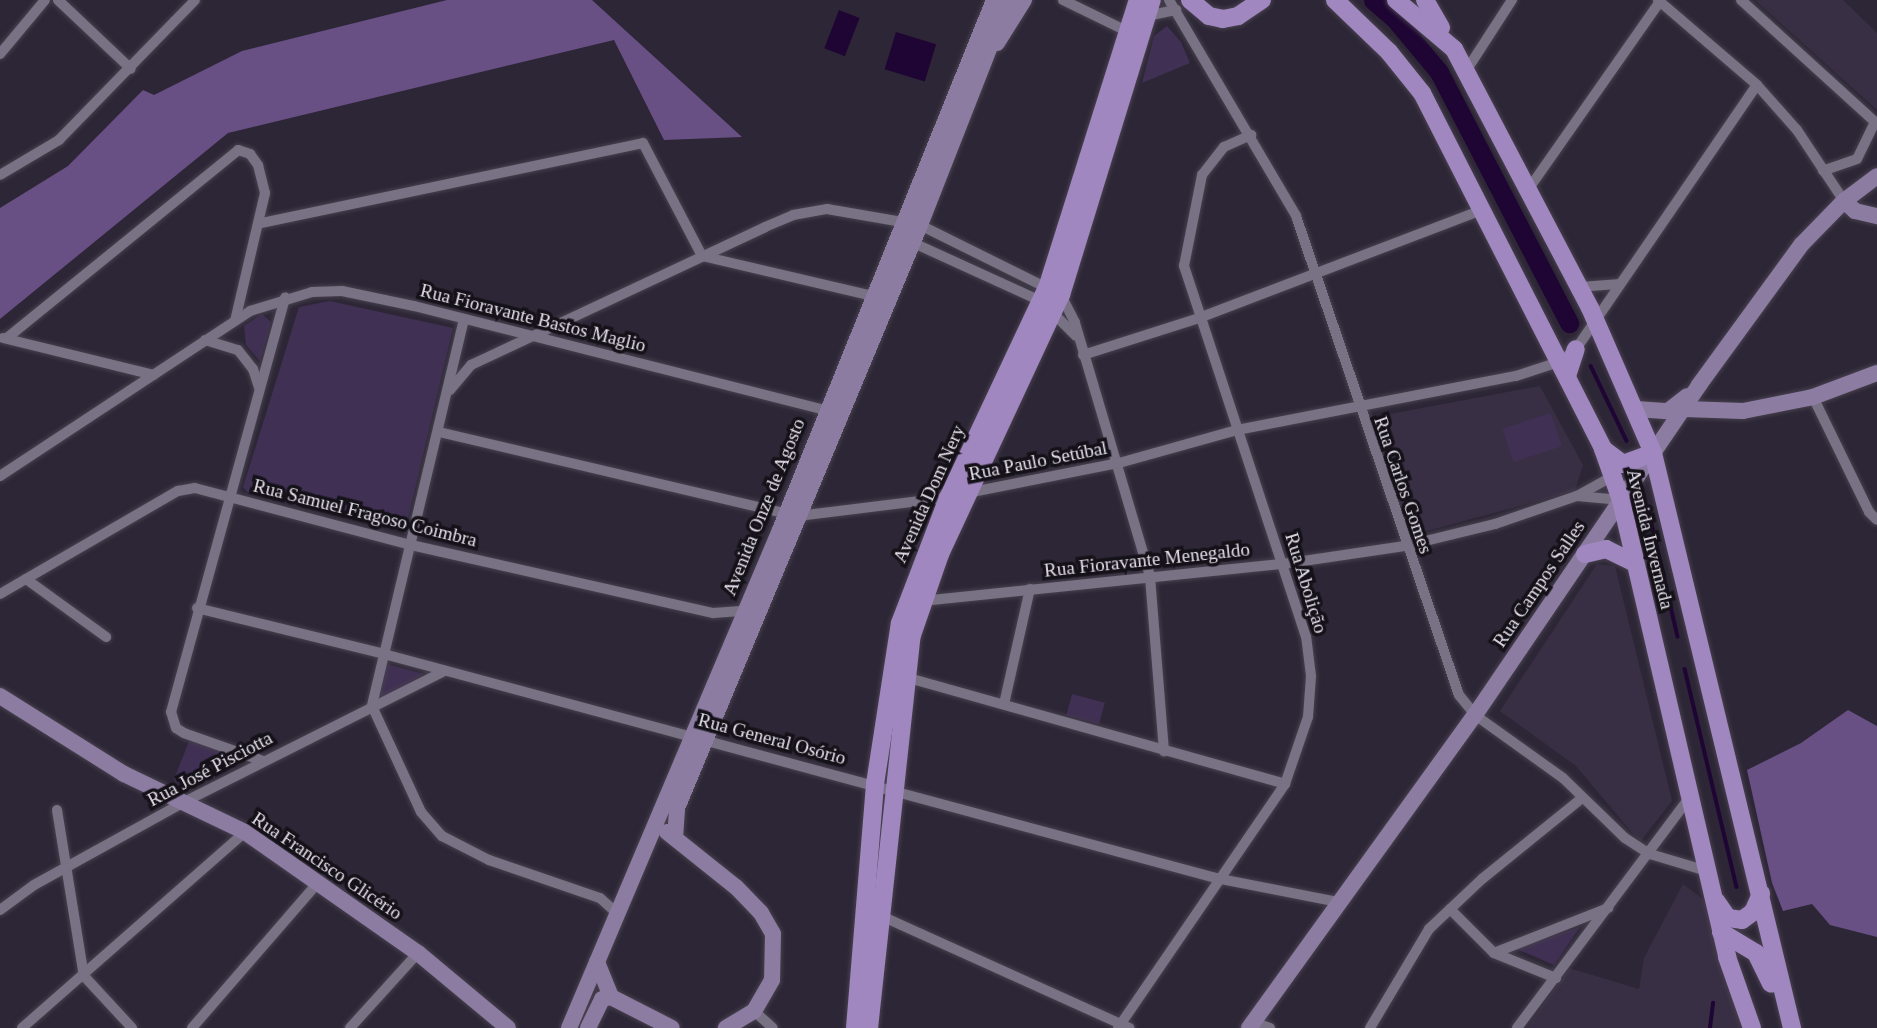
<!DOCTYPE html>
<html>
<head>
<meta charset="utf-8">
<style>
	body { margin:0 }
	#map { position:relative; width:1877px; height:1028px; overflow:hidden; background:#2d2636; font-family:Georgia,serif }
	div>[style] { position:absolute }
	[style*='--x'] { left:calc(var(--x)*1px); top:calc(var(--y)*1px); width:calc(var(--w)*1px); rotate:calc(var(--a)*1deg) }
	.built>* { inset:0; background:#392f44 }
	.green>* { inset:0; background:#403054; transform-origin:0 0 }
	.forest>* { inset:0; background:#684f84 }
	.water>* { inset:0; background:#1f0534; transform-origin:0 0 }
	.stream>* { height:3.5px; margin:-1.75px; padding:0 1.75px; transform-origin:1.75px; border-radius:1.75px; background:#1f0534 }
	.river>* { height:19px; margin:-9.5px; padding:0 9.5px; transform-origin:9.5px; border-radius:9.5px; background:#1f0534 }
	.roads { filter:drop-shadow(0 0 2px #47414e) drop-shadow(0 0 2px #47414e) }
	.street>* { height:10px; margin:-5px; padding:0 5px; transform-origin:5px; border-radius:5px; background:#797184 }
	.secondary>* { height:16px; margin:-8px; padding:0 8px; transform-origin:8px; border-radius:8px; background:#8d7ca2 }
	.primary>* { height:18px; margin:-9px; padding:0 9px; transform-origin:9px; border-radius:9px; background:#a187c0 }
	span { translate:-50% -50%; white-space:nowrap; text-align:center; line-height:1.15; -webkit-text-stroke:7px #141118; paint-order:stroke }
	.street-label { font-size:19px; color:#e5e0eb }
</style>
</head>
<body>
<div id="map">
	<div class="built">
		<div style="clip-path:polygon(1755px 0,1843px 0,1877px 33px,1877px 110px)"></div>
		<div style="clip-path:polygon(1540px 386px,1583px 465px,1575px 491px,1412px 535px,1374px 417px)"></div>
		<div style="clip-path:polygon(1597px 564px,1615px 566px,1672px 801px,1640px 842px,1576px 766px,1500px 711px)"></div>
		<div style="clip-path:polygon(1683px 884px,1704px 900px,1741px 1028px,1527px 1028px,1569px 968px,1639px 989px,1644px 958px)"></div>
	</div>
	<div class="green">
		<div style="clip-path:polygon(1167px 26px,1181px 42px,1190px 63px,1142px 83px,1154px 36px)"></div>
		<div style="clip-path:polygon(330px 301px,453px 328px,405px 531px,249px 494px,243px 487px,299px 307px)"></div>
		<div style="clip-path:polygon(262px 314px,271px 322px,260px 361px,246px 345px,244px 326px)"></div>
		<div style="left:1551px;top:413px;width:35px;height:51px;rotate:72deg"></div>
		<div style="clip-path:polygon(387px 664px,424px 674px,379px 700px)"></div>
		<div style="left:1072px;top:694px;width:34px;height:22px;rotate:15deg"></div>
		<div style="clip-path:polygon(190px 739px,232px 754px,234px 768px,194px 787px,176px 783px,174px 779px)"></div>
		<div style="clip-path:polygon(1580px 927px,1554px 965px,1517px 949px)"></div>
	</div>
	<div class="forest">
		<div style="clip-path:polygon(447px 0,592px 0,742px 137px,664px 140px,614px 40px,228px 133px,0 319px,0 208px,68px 166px,143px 90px,154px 95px,242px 51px)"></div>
		<div style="clip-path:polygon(1848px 710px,1877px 726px,1877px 937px,1830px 925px,1812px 904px,1783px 911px,1772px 883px,1747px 770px,1801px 743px)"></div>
	</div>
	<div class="water">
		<div style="left:839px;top:10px;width:22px;height:41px;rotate:21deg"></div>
		<div style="left:896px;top:32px;width:42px;height:39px;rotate:17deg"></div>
	</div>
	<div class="stream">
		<div style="--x:1591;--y:366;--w:83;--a:64.4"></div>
		<div style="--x:1648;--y:507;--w:133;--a:77"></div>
		<div style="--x:1685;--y:669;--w:224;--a:76.6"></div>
		<div style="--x:1710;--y:1028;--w:25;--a:-83"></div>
	</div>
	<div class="river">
		<div style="--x:1373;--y:0;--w:28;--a:41"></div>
		<div style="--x:1394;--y:18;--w:70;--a:50.2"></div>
		<div style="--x:1439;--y:72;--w:283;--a:62.6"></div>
	</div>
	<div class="roads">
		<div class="street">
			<div style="--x:58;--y:0;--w:100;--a:43.4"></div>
			<div style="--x:1063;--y:0;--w:73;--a:25.9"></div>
			<div style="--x:1169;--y:0;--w:251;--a:59.5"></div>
			<div style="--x:1296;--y:216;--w:506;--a:71.21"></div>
			<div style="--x:1459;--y:695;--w:26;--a:51"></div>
			<div style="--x:1475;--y:715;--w:108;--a:35.6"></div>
			<div style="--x:1563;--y:778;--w:86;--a:44.1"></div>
			<div style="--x:1625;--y:838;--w:30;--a:33"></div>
			<div style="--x:1650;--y:854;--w:59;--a:16.6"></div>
			<div style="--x:1658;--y:0;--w:130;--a:40.6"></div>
			<div style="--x:1757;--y:85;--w:60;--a:48.4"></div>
			<div style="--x:1797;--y:130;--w:85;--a:56.5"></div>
			<div style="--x:1741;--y:0;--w:181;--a:42.3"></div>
			<div style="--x:1875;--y:122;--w:41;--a:115.9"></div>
			<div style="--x:1857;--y:159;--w:36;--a:161"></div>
			<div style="--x:1147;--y:16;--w:30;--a:-12"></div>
			<div style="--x:0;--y:54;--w:70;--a:-50.2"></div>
			<div style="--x:1466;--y:71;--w:85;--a:-57.1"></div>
			<div style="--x:0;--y:175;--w:69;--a:-30.7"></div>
			<div style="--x:59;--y:140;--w:195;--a:-45.8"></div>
			<div style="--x:1530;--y:187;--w:227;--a:-55"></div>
			<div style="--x:261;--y:223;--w:390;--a:-11.8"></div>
			<div style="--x:643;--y:143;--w:127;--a:62.4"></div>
			<div style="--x:702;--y:256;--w:176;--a:13.2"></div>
			<div style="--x:907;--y:240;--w:147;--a:24.5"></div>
			<div style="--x:1041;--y:301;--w:49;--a:45"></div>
			<div style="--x:1579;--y:287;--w:40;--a:-4.3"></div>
			<div style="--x:464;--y:319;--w:398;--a:103.4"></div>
			<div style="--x:372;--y:706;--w:117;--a:65.2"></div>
			<div style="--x:421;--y:812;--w:32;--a:49"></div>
			<div style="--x:442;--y:836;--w:53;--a:27.1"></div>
			<div style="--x:489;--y:860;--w:117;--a:18.9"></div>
			<div style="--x:600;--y:898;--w:24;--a:42"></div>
			<div style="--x:3;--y:338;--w:155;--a:13.8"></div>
			<div style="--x:7;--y:338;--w:298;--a:-39.1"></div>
			<div style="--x:238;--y:150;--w:13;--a:18"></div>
			<div style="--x:250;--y:154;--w:14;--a:54"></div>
			<div style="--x:258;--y:165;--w:29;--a:76"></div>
			<div style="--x:265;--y:193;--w:131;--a:103.2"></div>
			<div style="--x:205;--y:340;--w:34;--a:17"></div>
			<div style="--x:238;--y:350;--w:24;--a:52"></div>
			<div style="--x:253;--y:369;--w:20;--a:72"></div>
			<div style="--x:1083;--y:355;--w:122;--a:-17.7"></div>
			<div style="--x:1199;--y:318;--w:303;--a:-20.9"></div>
			<div style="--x:450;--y:390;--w:33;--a:-50"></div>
			<div style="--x:471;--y:365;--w:325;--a:-25.1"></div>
			<div style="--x:765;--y:227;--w:30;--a:-23"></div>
			<div style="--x:793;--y:215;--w:35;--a:-10"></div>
			<div style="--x:827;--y:209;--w:94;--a:9.8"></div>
			<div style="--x:920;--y:225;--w:157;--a:26.4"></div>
			<div style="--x:1061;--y:295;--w:31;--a:63"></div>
			<div style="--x:1075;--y:323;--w:265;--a:73.5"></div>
			<div style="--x:1150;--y:577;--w:175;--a:85.4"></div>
			<div style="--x:1813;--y:397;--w:128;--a:64"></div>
			<div style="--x:1869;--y:512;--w:11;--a:45"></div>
			<div style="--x:439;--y:432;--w:369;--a:13.2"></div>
			<div style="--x:798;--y:516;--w:155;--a:-7"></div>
			<div style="--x:0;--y:476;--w:300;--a:-33.4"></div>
			<div style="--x:250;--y:311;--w:65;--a:-17"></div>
			<div style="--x:312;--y:292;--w:30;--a:-2"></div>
			<div style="--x:342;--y:291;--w:74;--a:11.8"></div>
			<div style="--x:414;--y:306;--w:424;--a:14.2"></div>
			<div style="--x:967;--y:493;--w:155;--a:-11.2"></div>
			<div style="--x:1119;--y:463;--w:123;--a:-15.6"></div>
			<div style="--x:1237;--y:430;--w:284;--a:-11"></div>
			<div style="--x:1516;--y:376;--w:45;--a:-18"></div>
			<div style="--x:1559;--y:362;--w:21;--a:-37"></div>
			<div style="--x:1576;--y:349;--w:320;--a:-55.6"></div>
			<div style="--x:1577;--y:496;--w:44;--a:5.2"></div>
			<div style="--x:26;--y:579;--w:99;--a:35.9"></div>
			<div style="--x:0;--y:594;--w:206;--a:-30.1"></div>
			<div style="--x:178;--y:491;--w:17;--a:-10"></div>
			<div style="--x:195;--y:488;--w:223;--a:14.8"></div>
			<div style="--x:411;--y:545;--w:310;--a:12.7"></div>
			<div style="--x:713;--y:613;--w:31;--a:-4"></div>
			<div style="--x:922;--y:601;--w:363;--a:-5.9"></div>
			<div style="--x:1283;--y:564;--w:123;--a:-8.4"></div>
			<div style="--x:1405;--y:546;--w:93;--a:-13.7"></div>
			<div style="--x:1495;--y:524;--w:87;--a:-18.9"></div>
			<div style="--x:1577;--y:496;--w:41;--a:-29.1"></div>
			<div style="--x:197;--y:608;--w:193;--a:13.8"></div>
			<div style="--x:384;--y:654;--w:862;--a:15.07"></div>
			<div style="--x:1216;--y:878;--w:124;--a:11.1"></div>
			<div style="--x:905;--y:677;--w:395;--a:15.7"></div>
			<div style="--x:1004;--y:704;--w:118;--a:-77.3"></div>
			<div style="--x:263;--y:761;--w:84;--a:-160.5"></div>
			<div style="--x:184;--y:733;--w:9;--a:-148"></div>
			<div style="--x:176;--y:728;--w:17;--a:-107"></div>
			<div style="--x:171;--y:712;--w:430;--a:-74.6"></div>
			<div style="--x:57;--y:810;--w:168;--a:80.8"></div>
			<div style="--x:84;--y:976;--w:71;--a:47.3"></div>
			<div style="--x:1450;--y:909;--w:62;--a:45"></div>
			<div style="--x:1494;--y:953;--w:67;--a:22"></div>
			<div style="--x:0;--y:910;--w:42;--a:-36.3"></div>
			<div style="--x:34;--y:885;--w:174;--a:-28.9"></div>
			<div style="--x:186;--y:801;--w:288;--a:-26.7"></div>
			<div style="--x:877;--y:914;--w:277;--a:24.3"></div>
			<div style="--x:1494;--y:953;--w:123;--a:-21.5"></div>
			<div style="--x:754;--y:1011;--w:25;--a:42"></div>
			<div style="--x:1253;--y:1022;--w:18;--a:19"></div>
			<div style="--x:22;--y:1028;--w:297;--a:-41.3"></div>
			<div style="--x:192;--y:1028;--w:189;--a:-49.1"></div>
			<div style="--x:350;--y:1028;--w:101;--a:-47.8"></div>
			<div style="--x:1118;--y:1028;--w:296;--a:-55.6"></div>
			<div style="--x:1285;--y:784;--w:71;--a:-71.1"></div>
			<div style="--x:1308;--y:717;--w:41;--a:-85.8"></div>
			<div style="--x:1311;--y:676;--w:39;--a:-97"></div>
			<div style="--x:1306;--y:637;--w:391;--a:-108.2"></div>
			<div style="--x:1184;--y:266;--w:93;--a:-78.8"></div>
			<div style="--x:1202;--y:175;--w:36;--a:-52"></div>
			<div style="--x:1224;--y:147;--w:30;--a:-24"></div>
			<div style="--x:1370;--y:1028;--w:115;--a:-59.2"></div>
			<div style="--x:1429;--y:929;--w:73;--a:-43.3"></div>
			<div style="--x:1482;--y:879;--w:129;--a:-39"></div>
			<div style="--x:1517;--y:1028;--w:291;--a:-53.2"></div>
		</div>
		<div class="secondary">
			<div style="--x:997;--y:43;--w:51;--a:-57.9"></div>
			<div style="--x:1844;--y:201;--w:15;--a:42"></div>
			<div style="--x:1855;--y:211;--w:23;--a:13"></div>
			<div style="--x:1636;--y:409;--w:32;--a:4"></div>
			<div style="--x:1668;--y:411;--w:24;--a:-38"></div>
			<div style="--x:1685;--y:409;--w:58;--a:2"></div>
			<div style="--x:1743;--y:411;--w:71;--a:-11.3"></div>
			<div style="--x:1813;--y:397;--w:68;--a:-20.6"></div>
			<div style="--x:0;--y:696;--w:146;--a:32.2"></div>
			<div style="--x:124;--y:774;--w:134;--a:25.6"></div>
			<div style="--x:245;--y:832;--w:211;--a:35"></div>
			<div style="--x:418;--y:953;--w:117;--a:39.8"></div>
			<div style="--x:667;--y:832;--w:88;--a:38.6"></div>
			<div style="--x:736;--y:887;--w:36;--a:46"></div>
			<div style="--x:761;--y:913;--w:24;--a:60"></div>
			<div style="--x:773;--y:934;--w:46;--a:91.2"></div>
			<div style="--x:772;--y:980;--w:36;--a:120"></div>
			<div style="--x:754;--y:1011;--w:33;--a:149"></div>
			<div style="--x:675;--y:838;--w:30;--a:-86"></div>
			<div style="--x:677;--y:808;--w:632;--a:-67.37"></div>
			<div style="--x:920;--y:225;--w:242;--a:-68.6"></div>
			<div style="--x:597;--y:962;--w:38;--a:68"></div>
			<div style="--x:611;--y:997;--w:68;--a:26.9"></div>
			<div style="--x:569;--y:1028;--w:541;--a:-67.04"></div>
			<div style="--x:780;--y:530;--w:572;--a:-68.01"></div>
			<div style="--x:588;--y:1028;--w:32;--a:-64"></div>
			<div style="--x:602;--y:999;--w:9;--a:-13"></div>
			<div style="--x:1249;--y:1028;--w:386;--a:-54.2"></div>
			<div style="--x:1475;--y:715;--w:399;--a:-55.8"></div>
			<div style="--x:1699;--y:385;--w:173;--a:-53.9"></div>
			<div style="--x:1801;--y:245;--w:62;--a:-45.7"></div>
			<div style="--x:1844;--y:201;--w:41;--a:-37.1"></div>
		</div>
		<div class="primary">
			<div style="--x:1190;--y:0;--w:25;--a:40"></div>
			<div style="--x:1209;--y:16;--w:14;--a:12"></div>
			<div style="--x:1223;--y:19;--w:15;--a:-11"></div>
			<div style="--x:1238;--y:16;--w:29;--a:-34"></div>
			<div style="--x:1335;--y:0;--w:75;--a:43.9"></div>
			<div style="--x:1389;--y:52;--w:53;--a:51.2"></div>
			<div style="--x:1422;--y:93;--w:399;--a:63"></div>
			<div style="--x:1603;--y:449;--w:54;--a:70.6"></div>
			<div style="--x:1621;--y:500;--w:469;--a:76.9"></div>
			<div style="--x:1727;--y:957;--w:75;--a:70.6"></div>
			<div style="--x:1396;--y:0;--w:76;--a:40.2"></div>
			<div style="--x:1454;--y:49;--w:293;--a:62.3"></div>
			<div style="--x:1590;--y:308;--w:158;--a:66.5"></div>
			<div style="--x:1653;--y:453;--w:592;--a:76.41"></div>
			<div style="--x:1425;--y:0;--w:32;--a:60"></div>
			<div style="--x:1567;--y:376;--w:28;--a:-72"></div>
			<div style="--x:1603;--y:449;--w:25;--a:37"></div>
			<div style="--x:1623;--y:464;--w:32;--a:-20"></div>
			<div style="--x:1585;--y:554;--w:22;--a:-13"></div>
			<div style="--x:1606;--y:549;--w:32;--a:26"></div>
			<div style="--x:1716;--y:901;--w:21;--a:55"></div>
			<div style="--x:1728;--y:918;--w:14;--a:8"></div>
			<div style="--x:1742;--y:920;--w:14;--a:-36"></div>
			<div style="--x:1753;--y:912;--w:20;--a:-66"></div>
			<div style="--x:1721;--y:932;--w:41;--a:31"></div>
			<div style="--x:1756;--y:953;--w:34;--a:64"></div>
			<div style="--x:855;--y:1028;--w:245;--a:-85.3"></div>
			<div style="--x:875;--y:784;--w:163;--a:-81.2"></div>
			<div style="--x:900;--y:623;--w:134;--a:-69"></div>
			<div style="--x:948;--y:498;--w:232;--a:-64.8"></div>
			<div style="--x:1047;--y:288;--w:302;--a:-72.5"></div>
			<div style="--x:869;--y:1028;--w:395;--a:-83.8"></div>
			<div style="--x:912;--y:635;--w:86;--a:-70.9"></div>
			<div style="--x:940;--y:554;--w:286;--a:-65"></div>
			<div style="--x:1061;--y:295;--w:309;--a:-72.9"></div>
		</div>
	</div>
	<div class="street-label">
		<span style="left:533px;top:318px;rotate:14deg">Rua Fioravante Bastos Maglio</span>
		<span style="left:1038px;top:461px;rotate:-11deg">Rua Paulo Setúbal</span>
		<span style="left:1403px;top:485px;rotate:71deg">Rua Carlos Gomes</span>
		<span style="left:929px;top:494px;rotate:-66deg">Avenida Dom Nery</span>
		<span style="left:764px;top:507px;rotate:-68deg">Avenida Onze de Agosto</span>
		<span style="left:365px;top:513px;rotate:14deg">Rua Samuel Fragoso Coimbra</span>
		<span style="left:1650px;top:539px;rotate:76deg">Avenida Invernada</span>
		<span style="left:1147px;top:560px;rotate:-6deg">Rua Fioravante Menegaldo</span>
		<span style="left:1306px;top:583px;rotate:73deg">Rua Abolição</span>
		<span style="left:1539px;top:584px;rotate:-56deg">Rua Campos Salles</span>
		<span style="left:772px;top:739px;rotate:15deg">Rua General Osório</span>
		<span style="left:210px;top:769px;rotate:-28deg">Rua José Pisciotta</span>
		<span style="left:327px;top:866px;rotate:34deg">Rua Francisco Glicério</span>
	</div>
</div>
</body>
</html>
